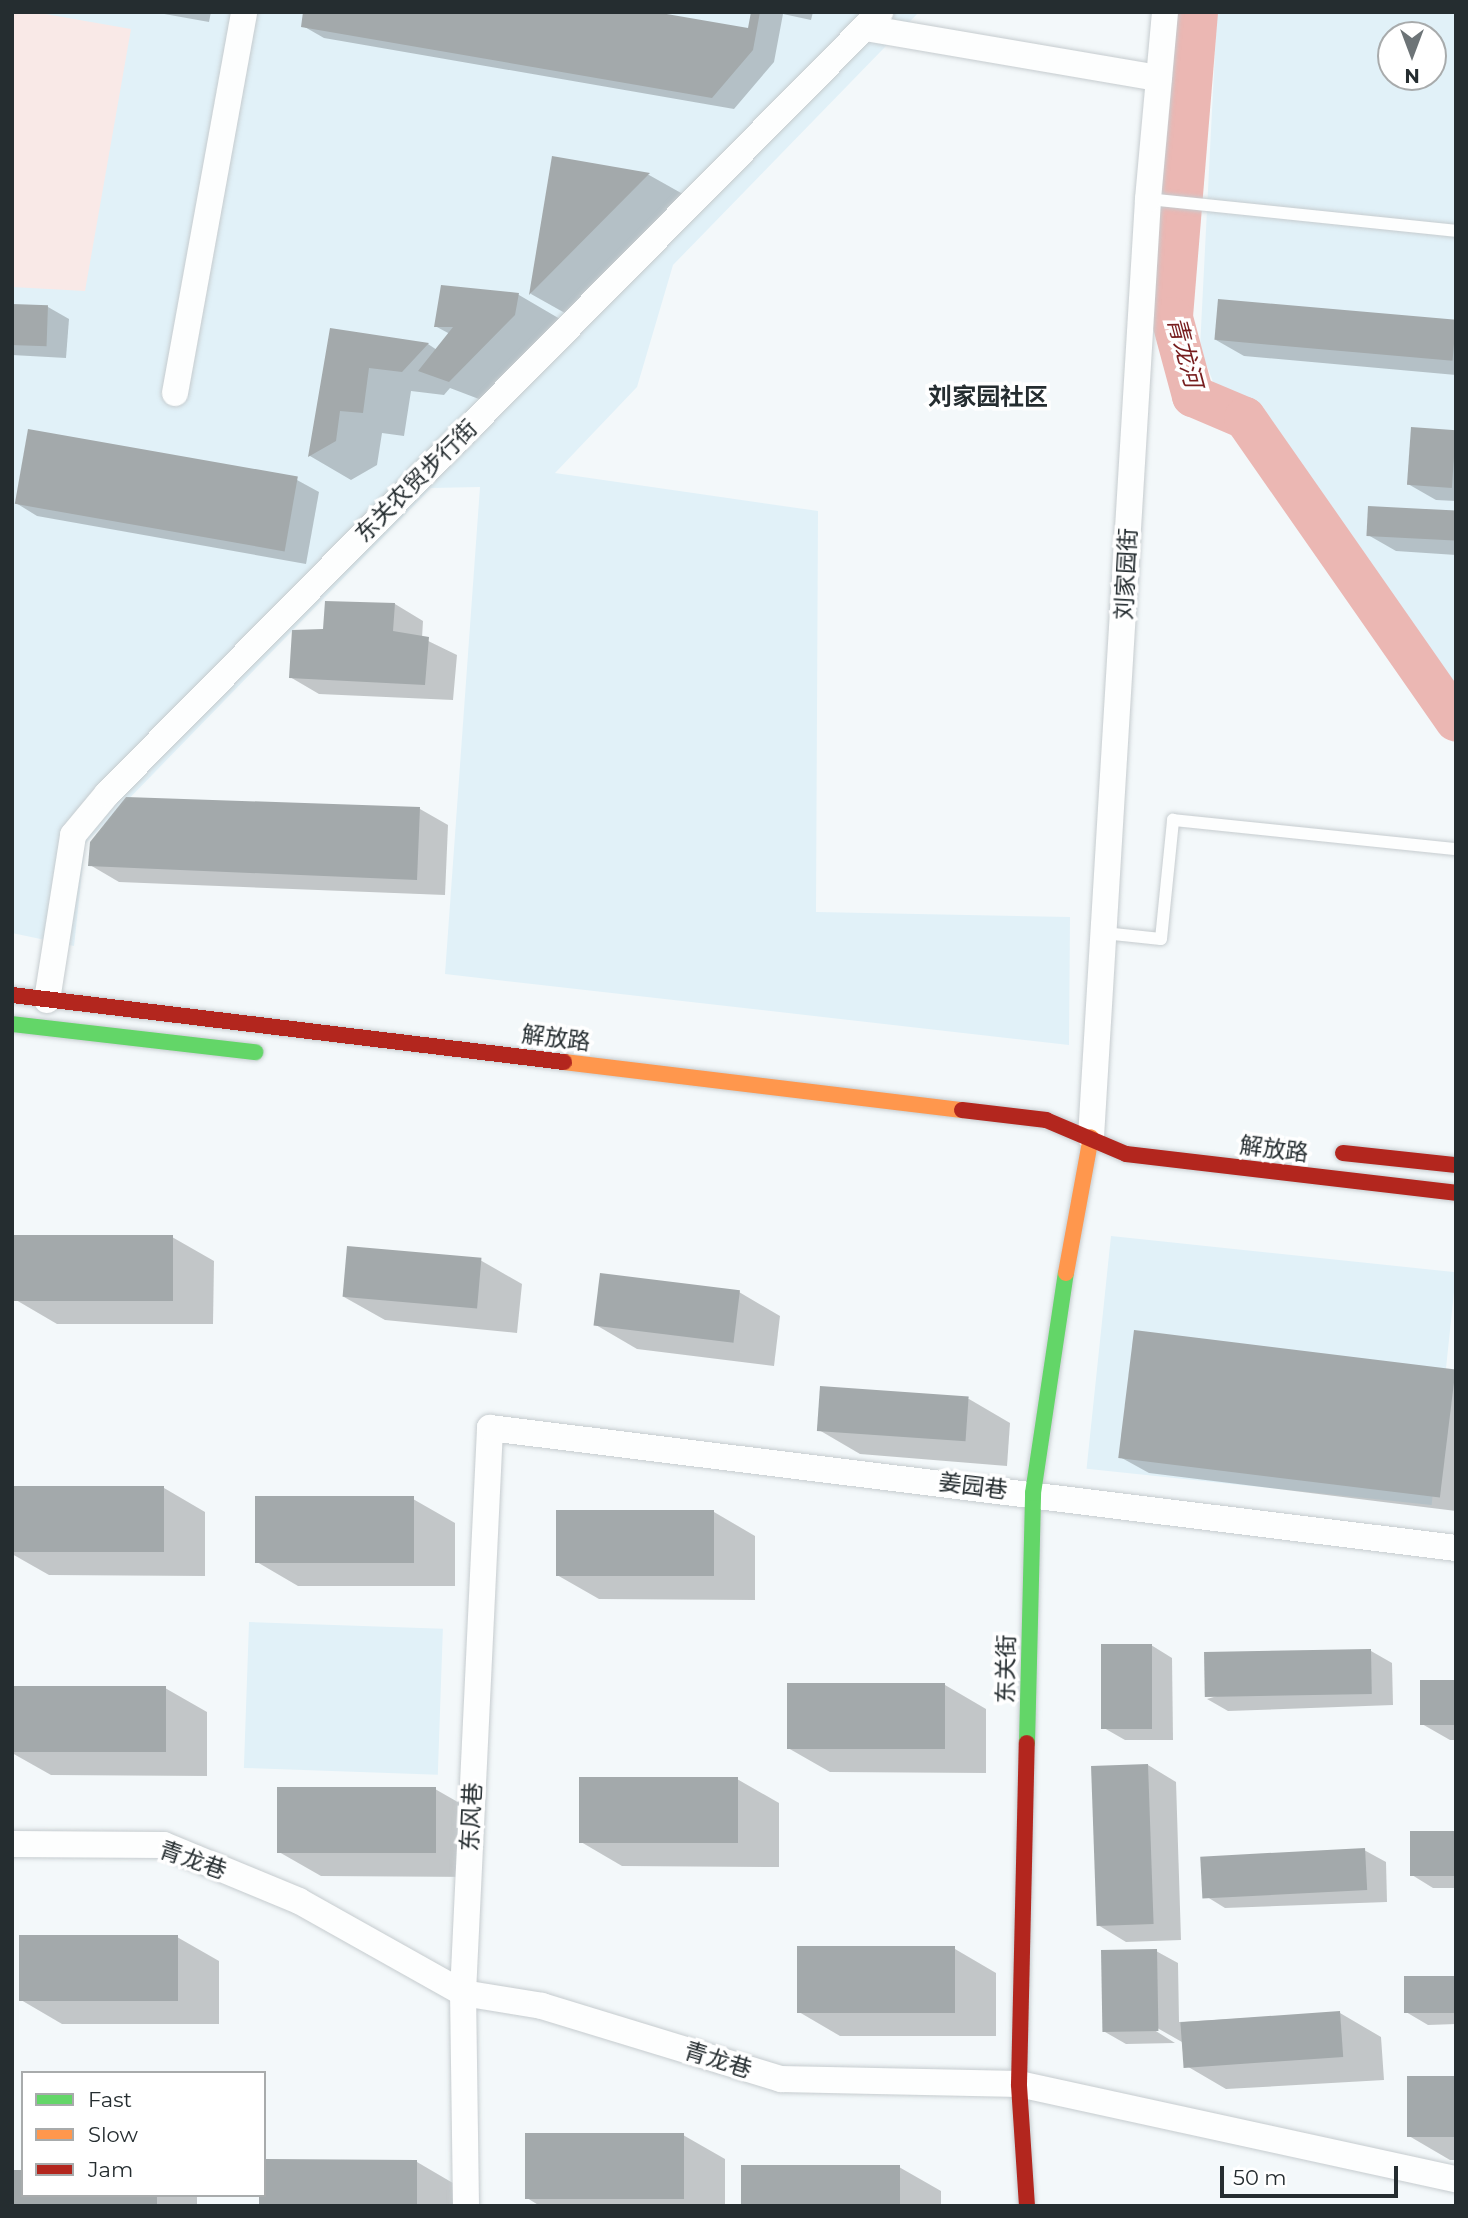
<!DOCTYPE html>
<html>
<head>
<meta charset="utf-8">
<style>
	body { margin:0 }
	#map { position:relative; width:1468px; height:2218px; overflow:hidden; background:#f3f8fa; font-family:Montserrat,"Noto Sans SC",sans-serif }
	div>[style] { position:absolute }
	[style*='--x'] { left:calc(var(--x)*1px); top:calc(var(--y)*1px); width:calc(var(--w)*1px); rotate:calc(var(--a)*1deg) }
	.built>* { inset:0; background:#e1f1f8; transform-origin:0 0 }
	.green>* { inset:0; background:#f9e9e7 }
	.shadow>* { inset:0; background:#0003; transform-origin:0 0 }
	.river>* { height:42px; margin:-21px; padding:0 21px; transform-origin:21px; border-radius:21px; background:#ebb7b3 }
	.building>* { inset:0; background:#a3a9ab; transform-origin:0 0 }
	.roads { filter:drop-shadow(0 0 2px #c6cccf) drop-shadow(0 0 2px #c6cccf) }
	.lane>* { height:12px; margin:-6px; padding:0 6px; transform-origin:6px; border-radius:6px; background:#fdfefe }
	.street>* { height:26px; margin:-13px; padding:0 13px; transform-origin:13px; border-radius:13px; background:#fdfefe }
	.fast>* { height:16px; margin:-8px; padding:0 8px; transform-origin:8px; border-radius:8px; background:#63d668 }
	.slow>* { height:16px; margin:-8px; padding:0 8px; transform-origin:8px; border-radius:8px; background:#ff974d }
	.jam>* { height:16px; margin:-8px; padding:0 8px; transform-origin:8px; border-radius:8px; background:#b3261e }
	span { translate:-50% -50%; white-space:nowrap; text-align:center; line-height:1.15; -webkit-text-stroke:7px #fff; paint-order:stroke }
	.street-label { font-size:23px; color:#252d30 }
	.water-label { font-size:24px; color:#771d1e; font-style:italic }
	.neighbourhood-label { font-size:24px; color:#252d30; font-weight:700 }
	.frame { position:absolute; inset:0; border:14px solid #252d30; pointer-events:none }
	.legend { position:absolute; left:21px; top:2071px; width:245px; height:126px; box-sizing:border-box; background:#fff; border:2px solid #a8abac; margin:0; padding:9px 12px; list-style:none; font-size:21px; color:#252d30 }
	.legend li { display:flex; align-items:center; gap:14px; height:35px }
	.legend b { width:35px; border:2px solid #a8abac }
	.north { position:absolute; left:1377px; top:21px; width:70px; height:70px; box-sizing:border-box; background:#fff; border:2px solid #a8abac; border-radius:50%; rotate:180deg; font-size:19px; font-weight:700; line-height:28px; text-align:center; color:#252d30 }
	.north::after { content:''; display:block; margin:auto; width:24px; height:32px; background:#6d7477; clip-path:polygon(50% 0,100% 100%,50% 72%,0 100%) }
	.scale { position:absolute; left:1220px; top:2166px; width:178px; height:32px; box-sizing:border-box; border:4px solid #252d30; border-top:0; padding-left:9px; font-size:21px; line-height:24px; white-space:nowrap; color:#252d30; -webkit-text-stroke:5px #fff; paint-order:stroke }
</style>
</head>
<body>
<div id="map">
	<div class="built">
		<div style="clip-path:polygon(12px 12px,919px 12px,673px 265px,637px 387px,555px 473px,818px 511px,816px 912px,1070px 917px,1069px 1045px,445px 974px,480px 487px,431px 488px,85px 844px,74px 946px,12px 933px)"></div>
		<div style="clip-path:polygon(evenodd,1217px 12px,1456px 12px,1456px 686px,1250px 406px,1215px 387px,1200px 348px,1217px 12px,1391px 35px,1433px 35px,1433px 77px,1391px 77px,1391px 35px)"></div>
		<div style="left:1111px;top:1236px;width:347px;height:234px;rotate:6deg"></div>
		<div style="left:249px;top:1622px;width:194px;height:146px;rotate:2deg"></div>
	</div>
	<div class="green">
		<div style="clip-path:polygon(12px 12px,34px 12px,131px 29px,85px 291px,12px 287px)"></div>
	</div>
	<div class="shadow">
		<div style="clip-path:polygon(153px 12px,211px 12px,209px 22px)"></div>
		<div style="clip-path:polygon(753px 12px,813px 12px,811px 20px,783px 14px,774px 62px,734px 109px,324px 38px,303px 26px,750px 30px)"></div>
		<div style="clip-path:polygon(553px 158px,649px 175px,690px 198px,572px 317px,531px 294px)"></div>
		<div style="clip-path:polygon(442px 287px,519px 295px,560px 319px,492px 404px,450px 388px,444px 395px,411px 391px,404px 436px,382px 433px,377px 465px,351px 480px,310px 456px,331px 330px,428px 344px,437px 350px,450px 334px,435px 326px)"></div>
		<div style="clip-path:polygon(12px 305px,48px 307px,69px 319px,66px 358px,12px 355px)"></div>
		<div style="clip-path:polygon(1456px 323px,1456px 375px,1244px 356px,1216px 340px)"></div>
		<div style="clip-path:polygon(1456px 432px,1456px 501px,1436px 500px,1408px 484px)"></div>
		<div style="clip-path:polygon(297px 480px,319px 492px,306px 564px,37px 516px,16px 503px)"></div>
		<div style="clip-path:polygon(1456px 513px,1456px 555px,1396px 551px,1368px 535px)"></div>
		<div style="clip-path:polygon(395px 604px,423px 621px,422px 638px,457px 655px,453px 700px,319px 694px,290px 677px,325px 630px)"></div>
		<div style="clip-path:polygon(420px 809px,448px 825px,445px 895px,119px 882px,90px 865px)"></div>
		<div style="clip-path:polygon(172px 1237px,214px 1261px,213px 1324px,57px 1324px,16px 1300px)"></div>
		<div style="clip-path:polygon(480px 1260px,522px 1284px,517px 1333px,385px 1320px,344px 1297px)"></div>
		<div style="clip-path:polygon(739px 1292px,780px 1316px,774px 1366px,637px 1349px,596px 1325px)"></div>
		<div style="clip-path:polygon(1456px 1370px,1456px 1511px,1149px 1473px,1120px 1457px)"></div>
		<div style="clip-path:polygon(969px 1399px,1010px 1423px,1007px 1466px,860px 1454px,819px 1430px)"></div>
		<div style="clip-path:polygon(12px 1488px,164px 1488px,205px 1512px,205px 1576px,49px 1575px,12px 1554px)"></div>
		<div style="clip-path:polygon(413px 1499px,455px 1523px,455px 1586px,298px 1586px,257px 1562px)"></div>
		<div style="clip-path:polygon(714px 1512px,755px 1536px,755px 1600px,599px 1599px,557px 1575px)"></div>
		<div style="clip-path:polygon(1151px 1645px,1172px 1658px,1173px 1740px,1125px 1740px,1104px 1728px)"></div>
		<div style="clip-path:polygon(1371px 1651px,1392px 1663px,1393px 1705px,1228px 1711px,1207px 1699px)"></div>
		<div style="clip-path:polygon(1456px 1682px,1456px 1740px,1450px 1740px,1422px 1724px)"></div>
		<div style="clip-path:polygon(945px 1685px,986px 1709px,986px 1773px,830px 1772px,788px 1748px)"></div>
		<div style="clip-path:polygon(12px 1688px,165px 1688px,207px 1712px,207px 1776px,51px 1775px,12px 1753px)"></div>
		<div style="clip-path:polygon(1148px 1765px,1176px 1782px,1181px 1940px,1126px 1942px,1098px 1925px)"></div>
		<div style="clip-path:polygon(737px 1779px,779px 1803px,779px 1867px,622px 1866px,581px 1842px)"></div>
		<div style="clip-path:polygon(435px 1789px,477px 1813px,476px 1877px,321px 1876px,279px 1852px)"></div>
		<div style="clip-path:polygon(1456px 1832px,1456px 1888px,1433px 1888px,1412px 1875px)"></div>
		<div style="clip-path:polygon(1364px 1850px,1386px 1862px,1387px 1902px,1225px 1908px,1204px 1895px)"></div>
		<div style="clip-path:polygon(177px 1937px,219px 1961px,219px 2024px,62px 2024px,21px 2000px)"></div>
		<div style="clip-path:polygon(955px 1949px,996px 1973px,996px 2036px,840px 2036px,799px 2012px)"></div>
		<div style="clip-path:polygon(1156px 1951px,1178px 1963px,1179px 2022px,1340px 2013px,1381px 2037px,1384px 2080px,1226px 2089px,1185px 2065px,1182px 2042px,1152px 2025px,1151px 2028px,1175px 2043px,1126px 2044px,1105px 2032px)"></div>
		<div style="clip-path:polygon(1456px 1977px,1456px 2024px,1428px 2025px,1406px 2012px)"></div>
		<div style="clip-path:polygon(1456px 2078px,1456px 2160px,1450px 2160px,1409px 2136px)"></div>
		<div style="clip-path:polygon(683px 2135px,725px 2159px,725px 2206px,540px 2206px,527px 2198px)"></div>
		<div style="clip-path:polygon(417px 2162px,458px 2186px,458px 2206px,260px 2206px,264px 2195px)"></div>
		<div style="clip-path:polygon(899px 2167px,941px 2191px,941px 2206px,743px 2206px)"></div>
		<div style="left:23px;top:2195px;width:174px;height:16px"></div>
	</div>
	<div class="river">
		<div style="--x:1197;--y:12;--w:307;--a:94.7"></div>
		<div style="--x:1172;--y:318;--w:81;--a:74.9"></div>
		<div style="--x:1193;--y:396;--w:56;--a:22.9"></div>
		<div style="--x:1245;--y:418;--w:369;--a:55.1"></div>
	</div>
	<div class="building">
		<div style="clip-path:polygon(303px 12px,655px 12px,748px 28px,751px 12px,760px 12px,753px 50px,712px 98px,301px 27px)"></div>
		<div style="clip-path:polygon(552px 156px,650px 173px,529px 295px)"></div>
		<div style="clip-path:polygon(441px 285px,519px 293px,515px 315px,449px 382px,418px 371px,453px 327px,434px 327px)"></div>
		<div style="left:1218px;top:299px;width:239px;height:41px;rotate:5deg"></div>
		<div style="left:12px;top:304px;width:36px;height:41px;rotate:2deg"></div>
		<div style="clip-path:polygon(330px 328px,429px 343px,402px 372px,369px 368px,363px 413px,340px 411px,336px 441px,308px 457px)"></div>
		<div style="left:1411px;top:427px;width:45px;height:58px;rotate:4deg"></div>
		<div style="left:28px;top:429px;width:274px;height:76px;rotate:10deg"></div>
		<div style="left:1368px;top:506px;width:88px;height:30px;rotate:3deg"></div>
		<div style="clip-path:polygon(325px 601px,395px 603px,393px 631px,429px 637px,425px 685px,289px 678px,292px 630px,323px 629px)"></div>
		<div style="clip-path:polygon(126px 797px,420px 807px,417px 880px,88px 866px,90px 842px)"></div>
		<div style="left:14px;top:1235px;width:159px;height:66px"></div>
		<div style="left:347px;top:1246px;width:135px;height:51px;rotate:5deg"></div>
		<div style="left:600px;top:1273px;width:141px;height:53px;rotate:7deg"></div>
		<div style="left:1134px;top:1330px;width:324px;height:129px;rotate:7deg"></div>
		<div style="left:820px;top:1386px;width:149px;height:45px;rotate:4deg"></div>
		<div style="left:12px;top:1486px;width:152px;height:66px"></div>
		<div style="left:255px;top:1496px;width:159px;height:67px"></div>
		<div style="left:556px;top:1510px;width:158px;height:66px"></div>
		<div style="left:1101px;top:1644px;width:51px;height:85px"></div>
		<div style="left:1371px;top:1649px;width:45px;height:167px;rotate:89deg"></div>
		<div style="left:1420px;top:1680px;width:36px;height:45px"></div>
		<div style="left:787px;top:1683px;width:158px;height:66px"></div>
		<div style="left:12px;top:1686px;width:154px;height:66px"></div>
		<div style="left:1148px;top:1764px;width:160px;height:57px;rotate:88deg"></div>
		<div style="left:579px;top:1777px;width:159px;height:66px"></div>
		<div style="left:277px;top:1787px;width:159px;height:66px"></div>
		<div style="left:1410px;top:1831px;width:46px;height:45px"></div>
		<div style="left:1365px;top:1848px;width:42px;height:165px;rotate:87deg"></div>
		<div style="left:19px;top:1935px;width:159px;height:66px"></div>
		<div style="left:797px;top:1946px;width:158px;height:67px"></div>
		<div style="left:1157px;top:1949px;width:82px;height:56px;rotate:89deg"></div>
		<div style="left:1404px;top:1976px;width:52px;height:37px"></div>
		<div style="left:1340px;top:2011px;width:46px;height:160px;rotate:86deg"></div>
		<div style="left:1407px;top:2076px;width:49px;height:61px"></div>
		<div style="left:525px;top:2133px;width:159px;height:66px"></div>
		<div style="clip-path:polygon(264px 2159px,417px 2160px,417px 2206px,259px 2206px,259px 2195px,264px 2195px)"></div>
		<div style="left:741px;top:2165px;width:159px;height:41px"></div>
		<div style="clip-path:polygon(12px 2170px,23px 2170px,23px 2195px,157px 2195px,157px 2206px,12px 2206px)"></div>
	</div>
	<div class="roads">
		<div class="lane">
			<div style="--x:1148;--y:199;--w:310;--a:5.9"></div>
			<div style="--x:1104;--y:933;--w:57;--a:6"></div>
			<div style="--x:1161;--y:939;--w:120;--a:-84.2"></div>
			<div style="--x:1173;--y:820;--w:284;--a:5.9"></div>
		</div>
		<div class="street">
			<div style="--x:865;--y:28;--w:298;--a:9.7"></div>
			<div style="--x:175;--y:393;--w:387;--a:-79.7"></div>
			<div style="--x:47;--y:1000;--w:167;--a:-81"></div>
			<div style="--x:73;--y:835;--w:53;--a:-50.3"></div>
			<div style="--x:107;--y:794;--w:1100;--a:-45.33"></div>
			<div style="--x:1091;--y:1137;--w:940;--a:-86.52"></div>
			<div style="--x:1148;--y:199;--w:188;--a:-84.8"></div>
			<div style="--x:12;--y:1844;--w:152;--a:0.4"></div>
			<div style="--x:164;--y:1845;--w:146;--a:22.5"></div>
			<div style="--x:299;--y:1901;--w:188;--a:29.3"></div>
			<div style="--x:463;--y:1993;--w:80;--a:9.3"></div>
			<div style="--x:542;--y:2006;--w:250;--a:17"></div>
			<div style="--x:781;--y:2079;--w:238;--a:1.2"></div>
			<div style="--x:1019;--y:2084;--w:447;--a:12.3"></div>
			<div style="--x:466;--y:2206;--w:213;--a:-90.8"></div>
			<div style="--x:463;--y:1993;--w:566;--a:-87.26"></div>
			<div style="--x:490;--y:1428;--w:973;--a:7.08"></div>
		</div>
		<div class="fast">
			<div style="--x:12;--y:1024;--w:245;--a:6.6"></div>
			<div style="--x:1027;--y:1743;--w:250;--a:-88.6"></div>
			<div style="--x:1033;--y:1493;--w:222;--a:-81.5"></div>
		</div>
		<div class="slow">
			<div style="--x:564;--y:1062;--w:401;--a:6.9"></div>
			<div style="--x:1066;--y:1273;--w:138;--a:-79.6"></div>
		</div>
		<div class="jam">
			<div style="--x:12;--y:995;--w:556;--a:6.92"></div>
			<div style="--x:962;--y:1110;--w:85;--a:6.8"></div>
			<div style="--x:1046;--y:1120;--w:87;--a:23"></div>
			<div style="--x:1126;--y:1154;--w:332;--a:6.7"></div>
			<div style="--x:1343;--y:1153;--w:114;--a:6.1"></div>
			<div style="--x:1027;--y:2206;--w:122;--a:-93.8"></div>
			<div style="--x:1019;--y:2084;--w:341;--a:-88.7"></div>
		</div>
	</div>
	<div class="street-label">
		<span style="left:416px;top:481px;rotate:-45deg">东关农贸步行街</span>
		<span style="left:1126px;top:574px;rotate:-87deg">刘家园街</span>
		<span style="left:556px;top:1038px;rotate:7deg">解放路</span>
		<span style="left:1274px;top:1149px;rotate:7deg">解放路</span>
		<span style="left:973px;top:1486px;rotate:7deg">姜园巷</span>
		<span style="left:1006px;top:1669px;rotate:-89deg">东关街</span>
		<span style="left:471px;top:1817px;rotate:-87deg">东风巷</span>
		<span style="left:193px;top:1860px;rotate:19deg">青龙巷</span>
		<span style="left:718px;top:2060px;rotate:17deg">青龙巷</span>
	</div>
	<div class="water-label">
		<span style="left:1185px;top:352px;rotate:75deg">青龙河</span>
	</div>
	<div class="neighbourhood-label">
		<span style="left:988px;top:397px">刘家园社区</span>
	</div>
	<div class="frame"></div>
	<ul class="legend">
	<li><b style="height:9px;background:#63d668"></b>Fast</li>
	<li><b style="height:9px;background:#ff974d"></b>Slow</li>
	<li><b style="height:9px;background:#b3261e"></b>Jam</li>
	</ul>
	<div class="north">N</div>
	<div class="scale">50 m</div>
</div>
</body>
</html>
